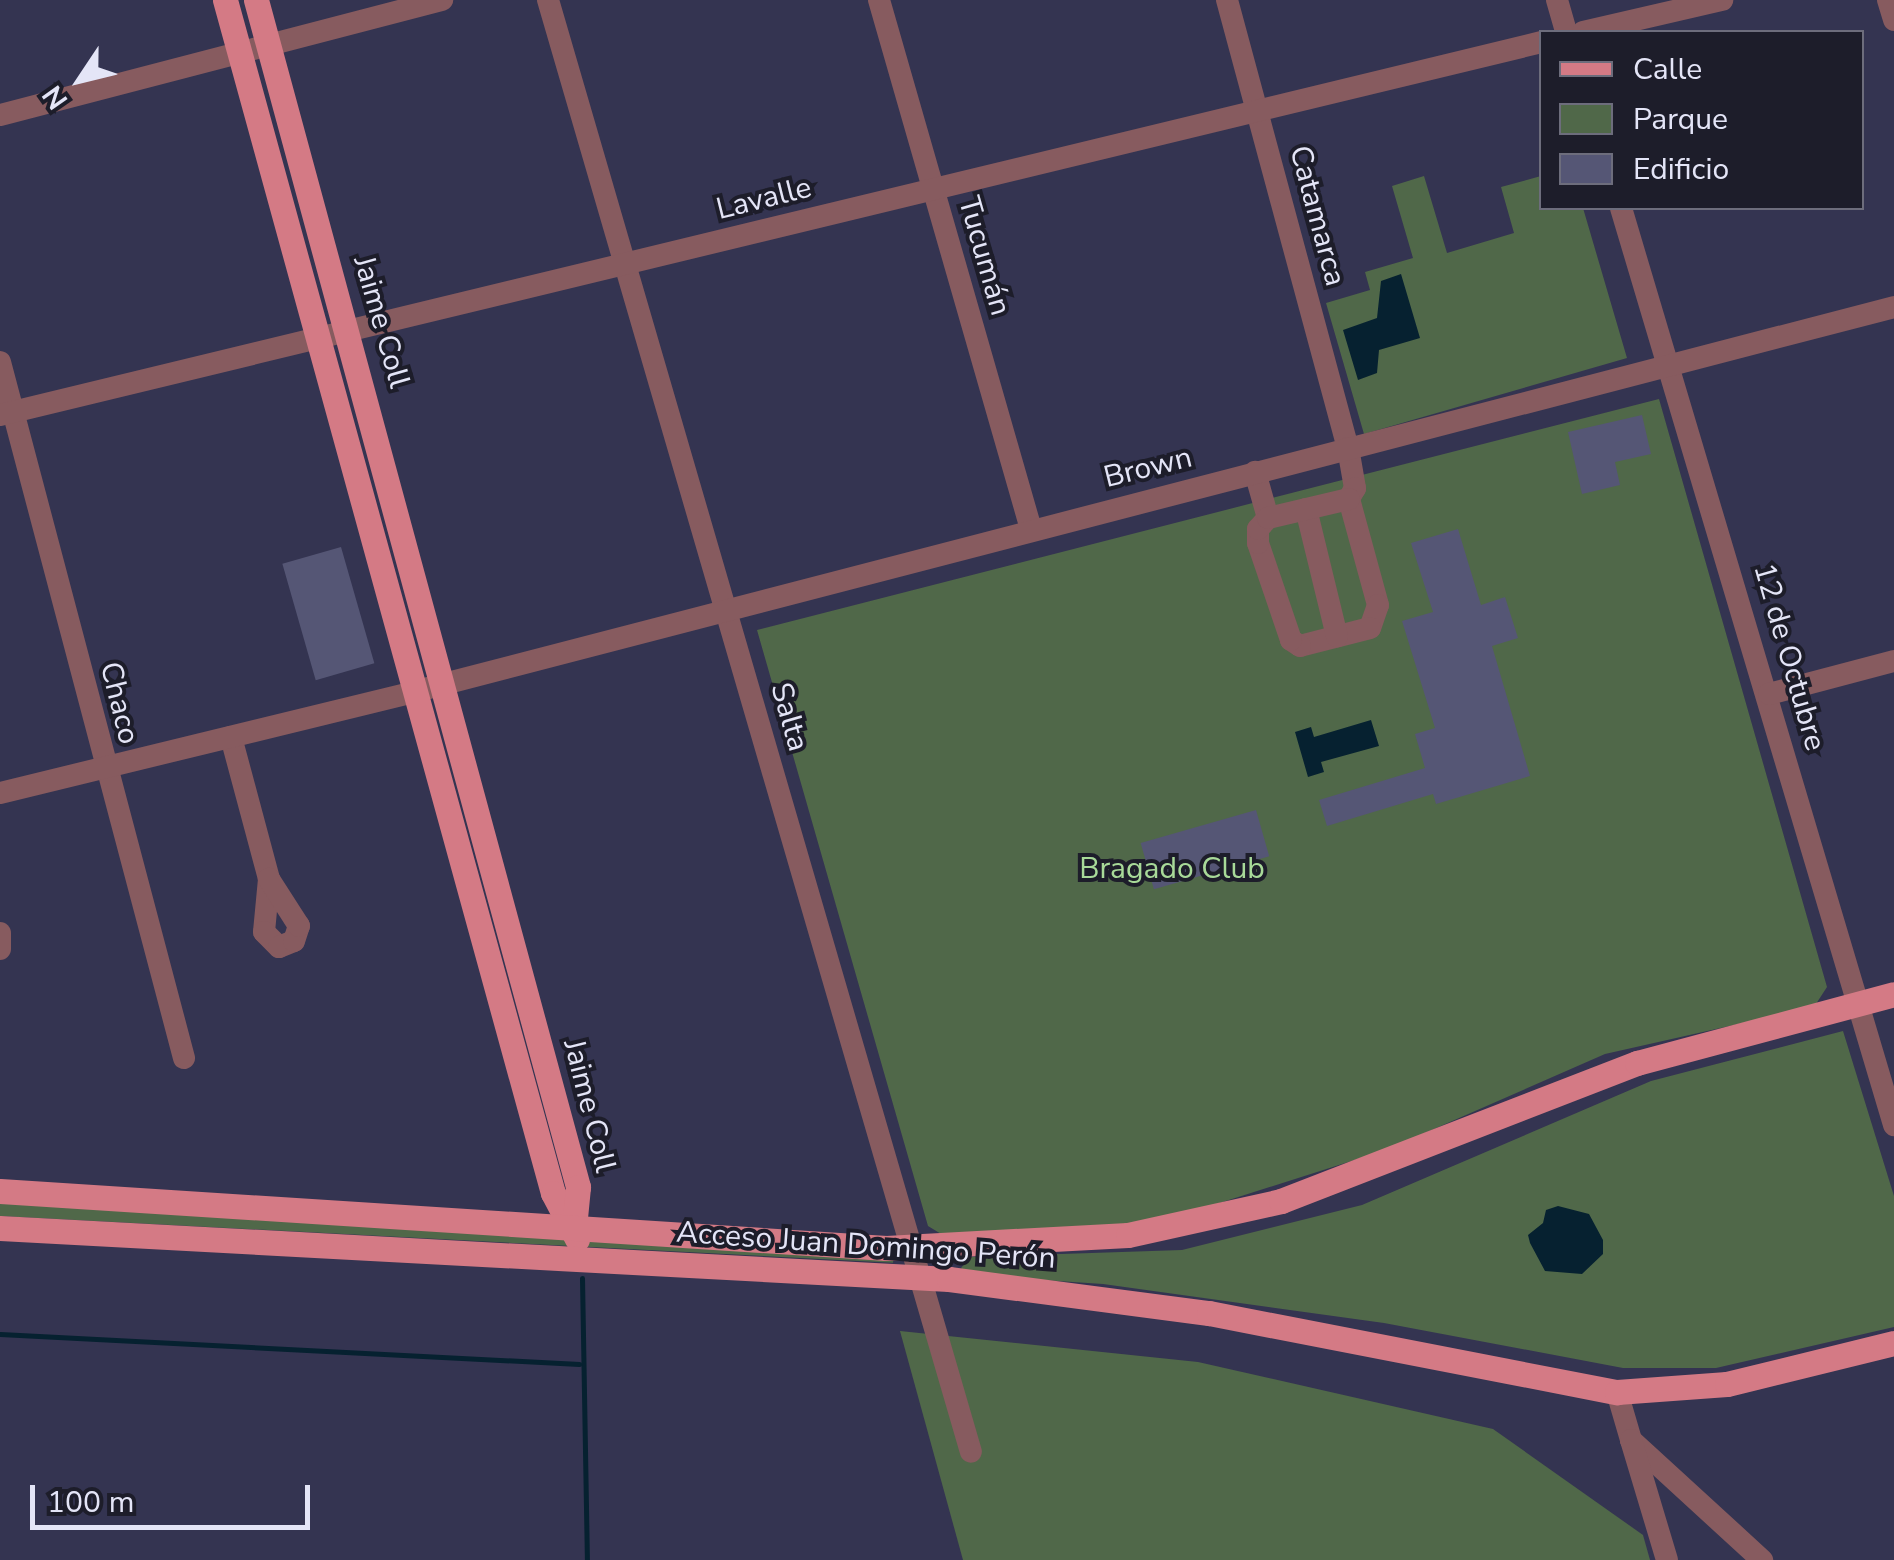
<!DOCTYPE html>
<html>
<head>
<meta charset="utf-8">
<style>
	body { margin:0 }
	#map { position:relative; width:1894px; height:1560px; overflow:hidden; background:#343451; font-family:"Nunito Sans",sans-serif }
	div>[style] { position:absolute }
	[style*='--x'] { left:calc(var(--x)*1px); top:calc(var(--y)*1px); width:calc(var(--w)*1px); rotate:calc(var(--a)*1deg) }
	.green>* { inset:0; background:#506849; transform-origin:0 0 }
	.water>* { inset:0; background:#062130 }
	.stream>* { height:5px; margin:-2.5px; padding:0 2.5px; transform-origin:2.5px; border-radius:2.5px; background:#062130 }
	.building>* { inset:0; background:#555675; transform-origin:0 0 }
	.minor>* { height:22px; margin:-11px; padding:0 11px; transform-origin:11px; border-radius:11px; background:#875b5f }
	.major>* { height:25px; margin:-12.5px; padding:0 12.5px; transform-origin:12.5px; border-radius:12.5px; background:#d47a85 }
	span { translate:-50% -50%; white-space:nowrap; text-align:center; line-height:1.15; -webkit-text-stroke:8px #1d1d2a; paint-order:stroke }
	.street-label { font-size:30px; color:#e4e5f7 }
	.park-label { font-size:30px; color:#a8da99 }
	.legend { position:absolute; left:1539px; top:30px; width:325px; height:180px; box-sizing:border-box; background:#1d1d2a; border:2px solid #6d6d7c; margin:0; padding:12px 18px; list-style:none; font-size:30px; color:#e4e5f7 }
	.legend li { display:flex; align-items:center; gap:20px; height:50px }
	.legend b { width:50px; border:2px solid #6d6d7c }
	.north { position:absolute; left:30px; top:30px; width:100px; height:100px; -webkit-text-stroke:8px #1d1d2a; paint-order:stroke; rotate:235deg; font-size:28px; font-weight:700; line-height:40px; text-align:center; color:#e4e5f7 }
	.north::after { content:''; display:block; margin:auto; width:35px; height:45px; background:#e4e5f7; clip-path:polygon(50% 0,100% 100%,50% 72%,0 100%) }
	.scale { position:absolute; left:30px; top:1485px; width:280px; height:45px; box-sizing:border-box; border:5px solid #e4e5f7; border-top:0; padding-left:12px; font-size:30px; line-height:35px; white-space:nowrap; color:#e4e5f7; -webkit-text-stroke:8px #1d1d2a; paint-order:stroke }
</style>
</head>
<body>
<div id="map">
	<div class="green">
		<div style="clip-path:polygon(1424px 176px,1447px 253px,1514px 233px,1501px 187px,1541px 176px,1542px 208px,1583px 208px,1627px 358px,1364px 434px,1326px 303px,1370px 290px,1365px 272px,1413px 258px,1392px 186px)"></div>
		<div style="clip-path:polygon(1659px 399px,1827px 987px,1814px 1007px,1605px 1054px,1386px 1150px,1163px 1221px,951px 1240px,928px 1226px,757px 630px)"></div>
		<div style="clip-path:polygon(1843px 1031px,1894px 1196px,1894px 1327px,1716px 1368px,1623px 1368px,1384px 1323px,1103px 1284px,967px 1275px,961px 1268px,970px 1257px,1182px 1250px,1362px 1205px,1651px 1081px)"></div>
		<div style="left:0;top:1203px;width:895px;height:13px;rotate:3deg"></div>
		<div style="clip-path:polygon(900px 1331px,1198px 1362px,1493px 1429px,1643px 1535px,1650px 1560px,963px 1560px)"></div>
	</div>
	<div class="water">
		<div style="clip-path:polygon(1401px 274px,1420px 338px,1379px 350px,1377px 373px,1358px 380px,1343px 330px,1377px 318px,1381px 281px)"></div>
		<div style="clip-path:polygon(1371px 720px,1379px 746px,1321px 762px,1324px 772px,1308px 777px,1295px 732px,1311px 727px,1314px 737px)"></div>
		<div style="clip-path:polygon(1558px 1206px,1589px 1214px,1603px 1240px,1603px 1254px,1582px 1274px,1545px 1271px,1530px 1243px,1528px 1235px,1543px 1223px,1546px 1210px)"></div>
	</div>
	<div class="stream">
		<div style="--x:582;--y:1278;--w:282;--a:89"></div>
		<div style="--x:0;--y:1334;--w:580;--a:2.97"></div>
	</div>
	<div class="building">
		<div style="clip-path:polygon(1642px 415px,1651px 454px,1615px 462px,1620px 485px,1582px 494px,1568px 432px)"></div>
		<div style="clip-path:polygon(1458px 529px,1481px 605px,1505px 597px,1518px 638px,1492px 646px,1530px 776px,1436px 804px,1433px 794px,1327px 826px,1319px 800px,1425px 768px,1415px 734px,1435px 728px,1402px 621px,1433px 612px,1411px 543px)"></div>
		<div style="left:341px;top:547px;width:121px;height:61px;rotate:74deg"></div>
		<div style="left:1256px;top:810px;width:48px;height:120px;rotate:74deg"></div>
	</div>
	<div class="minor">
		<div style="--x:548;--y:0;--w:1512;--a:73.76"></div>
		<div style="--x:879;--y:0;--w:550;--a:73.97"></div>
		<div style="--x:1227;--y:0;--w:464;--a:74.9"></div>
		<div style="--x:1348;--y:448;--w:41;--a:80.1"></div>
		<div style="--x:1355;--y:488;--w:13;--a:119"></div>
		<div style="--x:1349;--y:499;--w:110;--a:74.7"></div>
		<div style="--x:1378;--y:605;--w:24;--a:109"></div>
		<div style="--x:1370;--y:628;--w:72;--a:165.6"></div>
		<div style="--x:1300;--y:646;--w:11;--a:-146"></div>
		<div style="--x:1291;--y:640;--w:102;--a:-108.8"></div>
		<div style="--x:1258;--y:543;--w:14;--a:-90"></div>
		<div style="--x:1258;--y:529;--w:15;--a:-48"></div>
		<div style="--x:1268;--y:518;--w:48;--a:-105.8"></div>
		<div style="--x:1557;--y:0;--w:33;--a:74"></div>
		<div style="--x:1888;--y:0;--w:21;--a:73"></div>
		<div style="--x:1583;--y:32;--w:143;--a:-13"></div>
		<div style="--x:0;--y:115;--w:457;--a:-14.6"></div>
		<div style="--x:1621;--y:208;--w:957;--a:73.42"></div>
		<div style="--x:0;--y:362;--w:720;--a:75.19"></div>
		<div style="--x:0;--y:415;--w:1586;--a:-13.6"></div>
		<div style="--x:1306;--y:509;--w:131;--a:76.3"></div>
		<div style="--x:1268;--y:518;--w:83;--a:-13.2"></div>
		<div style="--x:1769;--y:694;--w:129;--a:-14.8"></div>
		<div style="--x:231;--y:737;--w:147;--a:75"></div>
		<div style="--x:269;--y:879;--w:53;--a:95.4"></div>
		<div style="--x:264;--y:932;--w:21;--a:45"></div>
		<div style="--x:279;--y:947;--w:16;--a:-22"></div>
		<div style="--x:294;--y:941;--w:16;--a:-72"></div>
		<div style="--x:299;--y:926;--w:56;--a:-122.6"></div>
		<div style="--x:0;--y:793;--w:429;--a:-13.7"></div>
		<div style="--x:417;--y:691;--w:1526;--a:-14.57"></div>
		<div style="--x:0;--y:933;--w:16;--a:90"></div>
		<div style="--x:1617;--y:1392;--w:50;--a:73.7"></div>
		<div style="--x:1631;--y:1440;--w:178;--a:42.5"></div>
		<div style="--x:1631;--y:1440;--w:125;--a:73.3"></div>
	</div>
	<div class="major">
		<div style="--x:225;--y:0;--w:1237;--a:74.63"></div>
		<div style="--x:553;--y:1193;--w:52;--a:62.4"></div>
		<div style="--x:256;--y:0;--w:1230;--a:74.82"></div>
		<div style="--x:578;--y:1187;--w:41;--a:95.6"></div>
		<div style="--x:0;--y:1191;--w:888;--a:3.68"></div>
		<div style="--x:886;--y:1248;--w:242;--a:-3.1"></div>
		<div style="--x:1128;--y:1235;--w:157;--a:-12.5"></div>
		<div style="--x:1281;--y:1201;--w:382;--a:-21.2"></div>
		<div style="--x:1637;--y:1063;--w:266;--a:-15"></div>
		<div style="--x:0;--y:1228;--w:950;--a:3.08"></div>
		<div style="--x:949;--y:1279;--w:262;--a:7.5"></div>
		<div style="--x:1209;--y:1313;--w:416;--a:11"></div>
		<div style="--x:1617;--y:1392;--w:110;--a:-4.2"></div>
		<div style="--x:1727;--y:1384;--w:172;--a:-13.8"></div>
	</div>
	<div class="street-label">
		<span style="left:764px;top:199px;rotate:-14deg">Lavalle</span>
		<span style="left:1317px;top:216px;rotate:75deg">Catamarca</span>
		<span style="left:984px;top:256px;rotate:74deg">Tucumán</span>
		<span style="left:381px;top:322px;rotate:74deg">Jaime Coll</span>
		<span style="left:1148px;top:468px;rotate:-14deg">Brown</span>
		<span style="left:1789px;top:657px;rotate:74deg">12 de Octubre</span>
		<span style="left:119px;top:703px;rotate:76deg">Chaco</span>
		<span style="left:789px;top:717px;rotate:74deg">Salta</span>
		<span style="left:589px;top:1106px;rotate:76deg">Jaime Coll</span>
		<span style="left:866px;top:1246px;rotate:4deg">Acceso Juan Domingo Perón</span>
	</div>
	<div class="park-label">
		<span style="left:1172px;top:869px">Bragado Club</span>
	</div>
	<ul class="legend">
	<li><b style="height:12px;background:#d47a85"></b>Calle</li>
	<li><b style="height:28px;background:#506849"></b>Parque</li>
	<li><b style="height:28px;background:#555675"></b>Edificio</li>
	</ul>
	<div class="north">N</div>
	<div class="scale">100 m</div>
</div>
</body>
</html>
